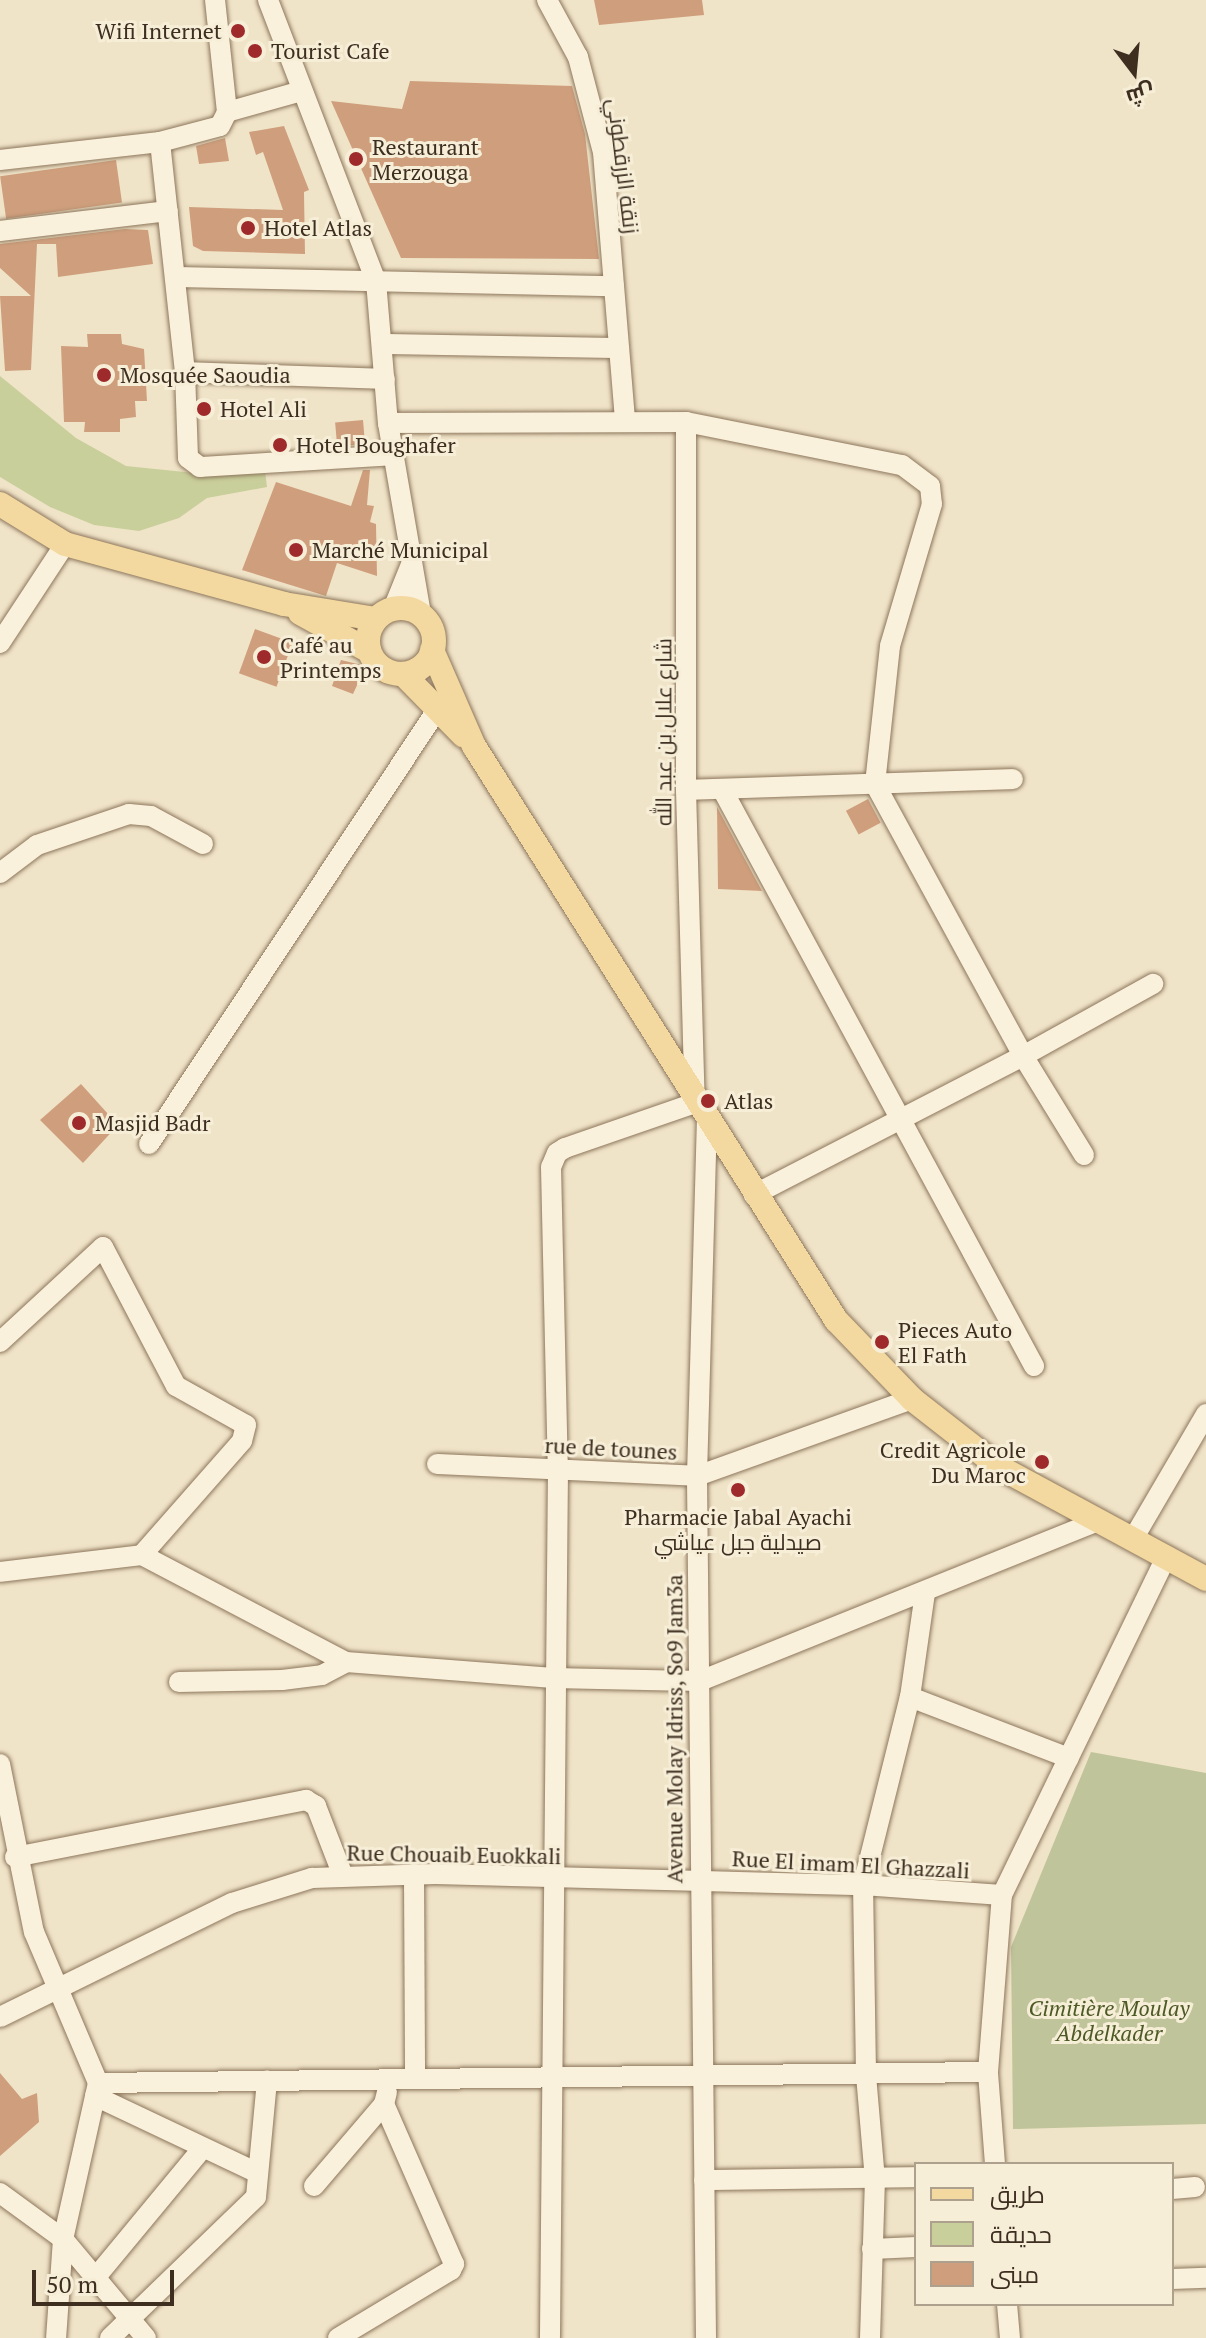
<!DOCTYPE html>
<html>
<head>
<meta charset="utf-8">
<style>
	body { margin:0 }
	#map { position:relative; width:1206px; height:2338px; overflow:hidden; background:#f0e4c8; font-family:"PT Serif",Cairo,serif }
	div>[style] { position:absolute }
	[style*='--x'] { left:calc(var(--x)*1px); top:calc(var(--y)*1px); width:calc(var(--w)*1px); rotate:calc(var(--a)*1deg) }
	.green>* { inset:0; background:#c9cf9b }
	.cemetery>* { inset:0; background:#bfc49a }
	.building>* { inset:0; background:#cf9f7d; transform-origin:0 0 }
	.roads { filter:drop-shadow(0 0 2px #8d765c) drop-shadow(0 0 2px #8d765c) }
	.minor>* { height:20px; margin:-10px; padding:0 10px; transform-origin:10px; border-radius:10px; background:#faf1dc }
	.major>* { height:24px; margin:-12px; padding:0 12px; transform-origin:12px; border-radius:12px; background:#f3d9a0 }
	.major>.ring { margin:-12px; padding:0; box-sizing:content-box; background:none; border:24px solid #f3d9a0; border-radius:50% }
	.dots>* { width:22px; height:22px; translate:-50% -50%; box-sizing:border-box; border:4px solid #f7eed8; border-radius:50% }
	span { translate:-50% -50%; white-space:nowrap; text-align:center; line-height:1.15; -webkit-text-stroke:6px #f7eed8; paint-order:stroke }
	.poi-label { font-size:22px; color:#3d2e20 }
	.right { translate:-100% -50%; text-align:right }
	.left { translate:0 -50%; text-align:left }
	.street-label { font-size:22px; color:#3d2e20 }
	.park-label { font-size:22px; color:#4d5a26; font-style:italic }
	.legend { position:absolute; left:914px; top:2162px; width:260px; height:144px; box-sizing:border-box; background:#f7eed8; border:2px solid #ada18e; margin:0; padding:10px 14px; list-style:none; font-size:24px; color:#3d2e20 }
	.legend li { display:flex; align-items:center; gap:16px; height:40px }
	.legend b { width:40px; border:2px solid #ada18e }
	.north { position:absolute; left:1094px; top:32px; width:80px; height:80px; -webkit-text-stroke:6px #f7eed8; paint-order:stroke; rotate:164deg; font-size:22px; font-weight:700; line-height:32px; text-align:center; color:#3d2e20 }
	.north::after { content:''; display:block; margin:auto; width:28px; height:36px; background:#3d2e20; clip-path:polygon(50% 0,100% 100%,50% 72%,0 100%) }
	.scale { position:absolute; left:32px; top:2270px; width:142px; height:36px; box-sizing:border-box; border:4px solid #3d2e20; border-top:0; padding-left:10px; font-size:24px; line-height:28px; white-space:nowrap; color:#3d2e20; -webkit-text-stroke:6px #f7eed8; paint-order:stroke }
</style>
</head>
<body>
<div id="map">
	<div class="green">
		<div style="clip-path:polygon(0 376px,76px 438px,126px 466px,214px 475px,265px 471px,267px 487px,207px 498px,179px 518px,139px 531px,94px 525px,50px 507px,0 477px)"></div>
	</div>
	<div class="cemetery">
		<div style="clip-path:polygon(1091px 1752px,1206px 1773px,1206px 2124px,1013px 2129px,1011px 1947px)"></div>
	</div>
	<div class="building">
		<div style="clip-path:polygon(594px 0,702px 0,704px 15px,599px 25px)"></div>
		<div style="clip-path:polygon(410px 81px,572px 86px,585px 134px,599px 259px,401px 258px,331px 101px,402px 109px)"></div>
		<div style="clip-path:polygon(284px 126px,309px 190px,304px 192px,305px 254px,203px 251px,193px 246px,189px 207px,283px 210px,263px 152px,256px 155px,249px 132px)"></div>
		<div style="clip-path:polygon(225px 138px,229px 161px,199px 164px,196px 146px)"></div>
		<div style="left:116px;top:160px;width:43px;height:117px;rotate:82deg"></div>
		<div style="clip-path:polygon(125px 229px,148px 230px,153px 264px,58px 277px,56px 244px,37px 244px,31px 370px,5px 371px,0 296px,31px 296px,0 268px,0 244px)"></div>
		<div style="clip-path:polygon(87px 334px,121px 334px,122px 344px,144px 349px,147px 401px,135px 401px,136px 417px,120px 419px,120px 432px,84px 432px,85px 422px,64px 422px,61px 346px,88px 347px)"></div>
		<div style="left:363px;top:420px;width:24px;height:28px;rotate:85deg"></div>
		<div style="clip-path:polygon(363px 470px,370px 470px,367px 505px,374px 506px,370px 522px,376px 524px,377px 576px,337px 563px,326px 596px,242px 570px,276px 482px,351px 506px)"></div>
		<div style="left:255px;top:629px;width:40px;height:47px;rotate:20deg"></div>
		<div style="clip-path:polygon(341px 660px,366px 666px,353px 694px,332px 686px)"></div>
		<div style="left:868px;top:799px;width:27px;height:25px;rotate:62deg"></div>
		<div style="clip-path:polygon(717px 807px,762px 891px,718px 889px)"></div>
		<div style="clip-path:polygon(81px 1084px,118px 1125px,83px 1163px,40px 1120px)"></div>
		<div style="clip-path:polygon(0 2073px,22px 2099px,37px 2093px,39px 2122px,0 2156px)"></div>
	</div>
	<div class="roads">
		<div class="minor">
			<div style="--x:268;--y:0;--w:301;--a:69"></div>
			<div style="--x:376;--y:281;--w:143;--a:85.2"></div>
			<div style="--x:388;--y:423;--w:195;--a:80.2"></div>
			<div style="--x:547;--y:0;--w:65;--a:61.5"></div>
			<div style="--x:578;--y:57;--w:98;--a:75.3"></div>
			<div style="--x:603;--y:152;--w:268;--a:85.3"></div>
			<div style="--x:227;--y:112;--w:77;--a:-15.8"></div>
			<div style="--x:160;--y:142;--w:231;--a:83.8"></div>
			<div style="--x:185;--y:372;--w:86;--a:88"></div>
			<div style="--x:188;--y:458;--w:15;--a:37"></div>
			<div style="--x:200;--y:467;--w:194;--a:-3.5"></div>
			<div style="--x:0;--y:160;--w:161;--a:-6.4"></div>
			<div style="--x:160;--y:142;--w:62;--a:-14.9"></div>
			<div style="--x:220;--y:126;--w:16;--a:-63"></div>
			<div style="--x:227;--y:112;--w:113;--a:-96.1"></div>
			<div style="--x:0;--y:231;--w:169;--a:-6.8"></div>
			<div style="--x:175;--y:277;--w:439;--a:1.2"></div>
			<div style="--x:383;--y:344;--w:235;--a:1"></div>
			<div style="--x:185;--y:372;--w:200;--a:2"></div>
			<div style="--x:686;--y:422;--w:220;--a:11.3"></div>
			<div style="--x:902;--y:465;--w:35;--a:37"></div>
			<div style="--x:930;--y:486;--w:18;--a:84"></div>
			<div style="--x:932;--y:504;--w:148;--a:106.5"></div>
			<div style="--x:890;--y:646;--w:139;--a:96.2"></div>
			<div style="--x:875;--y:784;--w:310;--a:61.4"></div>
			<div style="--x:1023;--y:1056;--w:303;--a:152.7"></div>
			<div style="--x:388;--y:423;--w:298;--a:-0.2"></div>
			<div style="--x:686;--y:422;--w:368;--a:90"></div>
			<div style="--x:686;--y:790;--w:313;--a:88.4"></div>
			<div style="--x:695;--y:1103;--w:138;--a:160.9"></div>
			<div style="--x:565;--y:1148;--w:9;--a:148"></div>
			<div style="--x:557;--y:1153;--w:15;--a:113"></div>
			<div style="--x:551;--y:1167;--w:302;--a:88.7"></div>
			<div style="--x:558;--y:1469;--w:869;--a:90.53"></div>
			<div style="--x:393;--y:609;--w:51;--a:-68"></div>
			<div style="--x:0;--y:643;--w:118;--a:-56.7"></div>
			<div style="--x:722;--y:789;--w:656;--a:61.6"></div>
			<div style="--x:686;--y:790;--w:327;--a:-1.9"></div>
			<div style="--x:0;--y:873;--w:46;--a:-37.1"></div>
			<div style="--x:37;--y:845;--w:97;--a:-18.6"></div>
			<div style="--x:129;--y:814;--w:22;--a:5"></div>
			<div style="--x:151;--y:816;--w:59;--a:28.3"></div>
			<div style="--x:149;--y:1144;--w:521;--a:-56.43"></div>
			<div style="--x:1084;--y:1155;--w:116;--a:-121.6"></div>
			<div style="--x:1023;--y:1056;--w:149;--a:-29"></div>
			<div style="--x:0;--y:1342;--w:140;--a:-42.7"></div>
			<div style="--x:103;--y:1247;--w:157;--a:62.3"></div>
			<div style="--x:176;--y:1386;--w:80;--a:29.1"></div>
			<div style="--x:246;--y:1425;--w:16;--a:104"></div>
			<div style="--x:242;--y:1441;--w:152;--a:131.3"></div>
			<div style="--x:437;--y:1464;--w:260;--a:2.6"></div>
			<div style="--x:697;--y:1476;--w:228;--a:-19.7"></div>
			<div style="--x:1133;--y:1539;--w:145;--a:-59.7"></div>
			<div style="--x:0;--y:1572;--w:143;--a:-6.8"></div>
			<div style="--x:142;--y:1555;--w:230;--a:27.7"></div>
			<div style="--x:346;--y:1662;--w:208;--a:4.4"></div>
			<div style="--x:553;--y:1678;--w:147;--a:1.2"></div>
			<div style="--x:700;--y:1681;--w:427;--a:-21.9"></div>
			<div style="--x:179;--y:1682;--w:103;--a:-1.1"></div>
			<div style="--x:282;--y:1680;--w:40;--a:-7.1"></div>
			<div style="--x:322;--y:1675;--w:27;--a:-28"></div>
			<div style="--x:910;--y:1697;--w:170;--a:21"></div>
			<div style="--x:0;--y:1764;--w:171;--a:78.6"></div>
			<div style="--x:34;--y:1932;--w:164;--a:67"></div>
			<div style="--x:98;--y:2083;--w:160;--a:102.6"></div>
			<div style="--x:63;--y:2239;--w:99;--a:94"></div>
			<div style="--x:15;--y:1857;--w:297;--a:-11.1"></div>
			<div style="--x:306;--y:1800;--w:12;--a:31"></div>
			<div style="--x:316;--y:1806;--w:75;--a:68.9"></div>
			<div style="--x:414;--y:1874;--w:205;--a:89.7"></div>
			<div style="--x:0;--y:2017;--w:258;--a:-26.2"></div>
			<div style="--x:232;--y:1903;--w:84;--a:-17.4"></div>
			<div style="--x:312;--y:1878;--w:123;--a:-1.9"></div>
			<div style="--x:435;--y:1874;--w:428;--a:1.5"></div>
			<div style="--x:863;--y:1885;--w:139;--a:4.1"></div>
			<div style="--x:98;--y:2083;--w:890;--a:-0.71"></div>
			<div style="--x:95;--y:2096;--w:180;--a:25.3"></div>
			<div style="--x:995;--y:2164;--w:92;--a:-94.4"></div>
			<div style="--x:988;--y:2072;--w:178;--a:-85.5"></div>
			<div style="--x:1002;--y:1895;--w:376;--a:-64.1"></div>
			<div style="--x:704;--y:2180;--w:212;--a:-0.8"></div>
			<div style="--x:314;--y:2186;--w:108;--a:-49.5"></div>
			<div style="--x:384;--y:2104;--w:12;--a:-76"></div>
			<div style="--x:1172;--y:2189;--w:23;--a:-5"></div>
			<div style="--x:0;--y:2193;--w:78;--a:36.1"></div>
			<div style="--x:63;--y:2239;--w:129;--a:50"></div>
			<div style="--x:872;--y:2249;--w:44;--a:-2.6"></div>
			<div style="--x:96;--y:2277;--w:165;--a:-50.4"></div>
			<div style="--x:1172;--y:2279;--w:34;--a:-2"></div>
			<div style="--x:1007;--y:2304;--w:34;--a:85"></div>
			<div style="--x:110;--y:2338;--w:203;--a:-44"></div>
			<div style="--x:256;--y:2197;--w:117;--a:-84.6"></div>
			<div style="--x:338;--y:2338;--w:132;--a:-31"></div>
			<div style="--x:451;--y:2270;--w:7;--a:-63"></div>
			<div style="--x:454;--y:2264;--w:175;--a:-113.6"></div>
			<div style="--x:706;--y:2338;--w:862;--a:-90.6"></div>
			<div style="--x:697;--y:1476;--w:356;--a:-88.4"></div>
			<div style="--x:870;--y:2338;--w:158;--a:-88.2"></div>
			<div style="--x:875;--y:2180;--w:106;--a:-94.9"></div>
			<div style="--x:866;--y:2074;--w:189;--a:-90.9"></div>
			<div style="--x:863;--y:1885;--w:194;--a:-76"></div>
			<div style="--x:910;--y:1697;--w:105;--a:-81.8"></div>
		</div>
		<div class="major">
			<div style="--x:0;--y:504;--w:76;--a:31.6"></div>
			<div style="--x:65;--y:544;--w:227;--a:15.3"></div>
			<div style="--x:284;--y:604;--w:93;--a:9.3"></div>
			<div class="ring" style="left:368px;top:608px;width:42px;height:42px"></div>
			<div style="--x:300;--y:613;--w:79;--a:28.8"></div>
			<div style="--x:432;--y:650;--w:105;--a:66.4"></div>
			<div style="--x:474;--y:746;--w:679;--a:57.76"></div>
			<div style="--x:836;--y:1320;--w:110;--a:46.1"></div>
			<div style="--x:912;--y:1399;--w:110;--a:38"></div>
			<div style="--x:999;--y:1467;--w:235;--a:28.4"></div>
			<div style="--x:403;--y:674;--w:86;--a:45.5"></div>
		</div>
	</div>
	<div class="dots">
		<div style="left:238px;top:31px;background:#9e2a2b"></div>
		<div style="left:255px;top:51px;background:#9e2a2b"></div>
		<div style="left:356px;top:159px;background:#9e2a2b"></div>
		<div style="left:248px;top:228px;background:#9e2a2b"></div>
		<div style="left:104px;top:375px;background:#9e2a2b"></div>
		<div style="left:204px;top:409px;background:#9e2a2b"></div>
		<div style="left:280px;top:445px;background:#9e2a2b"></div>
		<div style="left:296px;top:550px;background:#9e2a2b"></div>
		<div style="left:264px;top:657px;background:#9e2a2b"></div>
		<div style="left:708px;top:1101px;background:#9e2a2b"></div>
		<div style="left:79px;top:1123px;background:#9e2a2b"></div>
		<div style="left:882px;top:1342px;background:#9e2a2b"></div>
		<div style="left:1042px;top:1462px;background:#9e2a2b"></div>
		<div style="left:738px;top:1490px;background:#9e2a2b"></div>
	</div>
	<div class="poi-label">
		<span class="right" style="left:222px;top:31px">Wifi Internet</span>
		<span class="left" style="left:271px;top:51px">Tourist Cafe</span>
		<span class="left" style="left:372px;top:159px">Restaurant<br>Merzouga</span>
		<span class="left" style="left:264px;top:228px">Hotel Atlas</span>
		<span class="left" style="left:120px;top:375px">Mosquée Saoudia</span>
		<span class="left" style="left:220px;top:409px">Hotel Ali</span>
		<span class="left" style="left:296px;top:445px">Hotel Boughafer</span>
		<span class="left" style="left:312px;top:550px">Marché Municipal</span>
		<span class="left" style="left:280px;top:657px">Café au<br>Printemps</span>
		<span class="left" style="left:724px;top:1101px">Atlas</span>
		<span class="left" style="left:95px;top:1123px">Masjid Badr</span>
		<span class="left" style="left:898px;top:1342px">Pieces Auto<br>El Fath</span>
		<span class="right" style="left:1026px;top:1462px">Credit Agricole<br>Du Maroc</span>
		<span style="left:738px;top:1529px">Pharmacie Jabal Ayachi<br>صيدلية جبل عياشي</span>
	</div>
	<div class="street-label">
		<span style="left:624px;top:166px;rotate:83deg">زنقة الزرقطوني</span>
		<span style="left:663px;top:732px;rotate:-90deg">شارع علال بن عبد الله</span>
		<span style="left:611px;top:1448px;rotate:3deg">rue de tounes</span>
		<span style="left:674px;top:1729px;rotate:-90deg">Avenue Molay Idriss, So9 Jam3a</span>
		<span style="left:454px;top:1854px;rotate:1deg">Rue Chouaib Euokkali</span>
		<span style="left:851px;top:1864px;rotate:3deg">Rue El imam El Ghazzali</span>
	</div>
	<div class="park-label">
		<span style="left:1109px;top:2020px">Cimitière Moulay<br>Abdelkader</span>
	</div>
	<ul class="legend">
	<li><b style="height:10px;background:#f3d9a0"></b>طريق</li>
	<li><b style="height:22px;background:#c9cf9b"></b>حديقة</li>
	<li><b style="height:22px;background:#cf9f7d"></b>مبنى</li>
	</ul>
	<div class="north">ش</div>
	<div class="scale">50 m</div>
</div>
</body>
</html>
